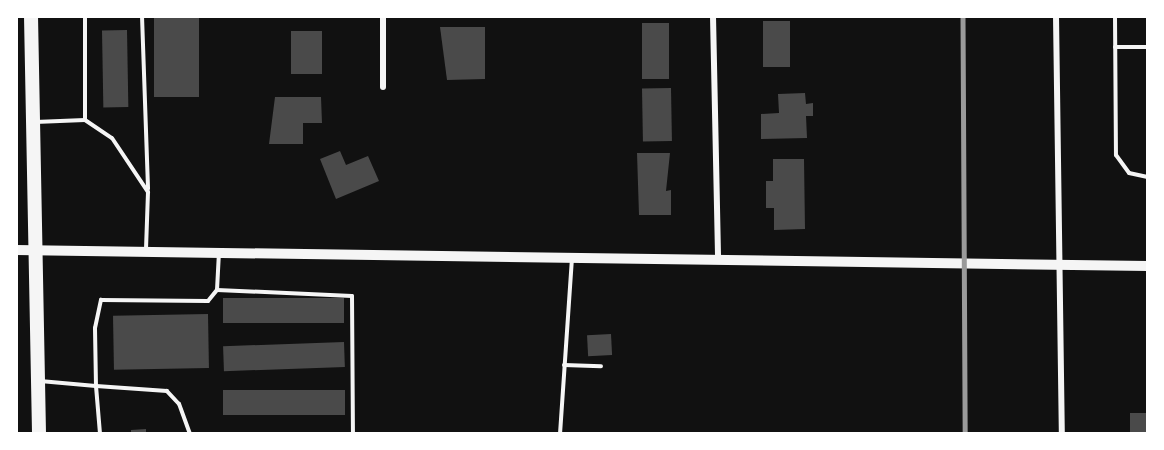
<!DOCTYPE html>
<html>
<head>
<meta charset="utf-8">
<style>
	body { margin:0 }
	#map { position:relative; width:1164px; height:450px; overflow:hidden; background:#111; font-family:"IBM Plex Sans",sans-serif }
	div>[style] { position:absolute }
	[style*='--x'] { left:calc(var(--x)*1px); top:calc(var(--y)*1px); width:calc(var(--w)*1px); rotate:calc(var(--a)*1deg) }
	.building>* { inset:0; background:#4a4a4a; transform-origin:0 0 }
	.service>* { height:4px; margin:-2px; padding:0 2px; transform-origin:2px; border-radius:2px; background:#f5f5f5 }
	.minor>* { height:6px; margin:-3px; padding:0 3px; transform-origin:3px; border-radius:3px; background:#f5f5f5 }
	.tertiary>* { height:10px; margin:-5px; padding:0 5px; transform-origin:5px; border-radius:5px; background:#f5f5f5 }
	.trunk>* { height:14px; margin:-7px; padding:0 7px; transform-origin:7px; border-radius:7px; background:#f5f5f5 }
	.rail>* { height:4.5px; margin:-2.25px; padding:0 2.25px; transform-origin:2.25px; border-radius:2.25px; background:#9a9a9a }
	span { translate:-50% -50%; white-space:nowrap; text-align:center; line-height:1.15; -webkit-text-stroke:6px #fff; paint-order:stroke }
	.frame { position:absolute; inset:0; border:18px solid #fff; pointer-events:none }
</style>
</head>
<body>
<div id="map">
	<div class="building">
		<div style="left:154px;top:16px;width:45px;height:81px"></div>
		<div style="left:763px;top:21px;width:27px;height:46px"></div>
		<div style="left:642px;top:23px;width:27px;height:56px"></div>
		<div style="clip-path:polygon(440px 27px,485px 27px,485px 79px,447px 80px)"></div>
		<div style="left:127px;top:30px;width:77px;height:25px;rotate:89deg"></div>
		<div style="left:322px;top:31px;width:43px;height:31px;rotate:90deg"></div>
		<div style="left:671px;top:88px;width:53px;height:29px;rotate:89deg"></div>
		<div style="clip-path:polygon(805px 93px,806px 104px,813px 103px,813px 116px,806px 116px,807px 138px,761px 139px,761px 114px,779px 113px,778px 94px)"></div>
		<div style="clip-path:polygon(275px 97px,321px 97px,322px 123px,303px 123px,303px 144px,269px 144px)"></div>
		<div style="clip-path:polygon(340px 151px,346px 165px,368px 156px,379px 181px,336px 199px,320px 159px)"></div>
		<div style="clip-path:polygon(637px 153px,670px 153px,666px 191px,671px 190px,671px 215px,639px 215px)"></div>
		<div style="clip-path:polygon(773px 159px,804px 159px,805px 229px,774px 230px,774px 208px,766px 208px,766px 181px,773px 181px)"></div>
		<div style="left:344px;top:298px;width:25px;height:121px;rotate:90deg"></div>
		<div style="left:208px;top:314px;width:54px;height:95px;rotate:89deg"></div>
		<div style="left:611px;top:334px;width:21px;height:24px;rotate:87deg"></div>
		<div style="left:344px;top:342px;width:25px;height:121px;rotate:88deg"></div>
		<div style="left:223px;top:390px;width:122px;height:25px"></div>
		<div style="left:1130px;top:413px;width:18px;height:21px"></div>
		<div style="clip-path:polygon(146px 429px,146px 434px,131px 434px,131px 430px)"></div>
	</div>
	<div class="service">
		<div style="--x:85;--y:16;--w:104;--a:90"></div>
		<div style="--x:142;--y:16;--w:173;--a:88"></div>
		<div style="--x:1115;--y:16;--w:139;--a:89.6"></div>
		<div style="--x:1116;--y:155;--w:22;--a:54"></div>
		<div style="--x:1129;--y:173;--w:19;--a:12"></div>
		<div style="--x:1115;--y:47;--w:33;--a:0"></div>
		<div style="--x:35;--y:122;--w:50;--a:-2.3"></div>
		<div style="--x:85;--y:120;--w:32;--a:34"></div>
		<div style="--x:112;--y:138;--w:65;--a:56.3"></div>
		<div style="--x:148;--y:192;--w:57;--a:92"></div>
		<div style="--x:217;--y:290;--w:135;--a:2.5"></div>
		<div style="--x:352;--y:296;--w:138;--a:89.6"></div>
		<div style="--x:564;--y:365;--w:37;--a:2"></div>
		<div style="--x:40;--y:381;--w:56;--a:5.1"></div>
		<div style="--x:96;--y:386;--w:48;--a:85.2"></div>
		<div style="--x:190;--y:434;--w:32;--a:-110"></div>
		<div style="--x:179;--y:404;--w:18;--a:-133"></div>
		<div style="--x:167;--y:391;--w:71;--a:-176"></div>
		<div style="--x:96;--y:386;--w:58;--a:-91"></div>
		<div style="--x:95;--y:328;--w:29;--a:-78"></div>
		<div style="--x:101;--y:300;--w:107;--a:0.5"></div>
		<div style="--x:208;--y:301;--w:14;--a:-51"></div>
		<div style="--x:217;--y:290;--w:36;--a:-87"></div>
		<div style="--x:560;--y:434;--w:175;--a:-86.1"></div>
	</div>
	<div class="minor">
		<div style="--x:713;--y:16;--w:245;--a:88.8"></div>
		<div style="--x:1056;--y:16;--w:418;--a:89.2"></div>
		<div style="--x:383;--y:87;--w:71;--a:-90"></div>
	</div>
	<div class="tertiary">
		<div style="--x:16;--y:250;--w:1132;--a:0.81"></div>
	</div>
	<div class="trunk">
		<div style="--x:31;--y:16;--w:418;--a:88.9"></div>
	</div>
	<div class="rail">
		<div style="--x:963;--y:16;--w:418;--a:89.7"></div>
	</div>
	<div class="frame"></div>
</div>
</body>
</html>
